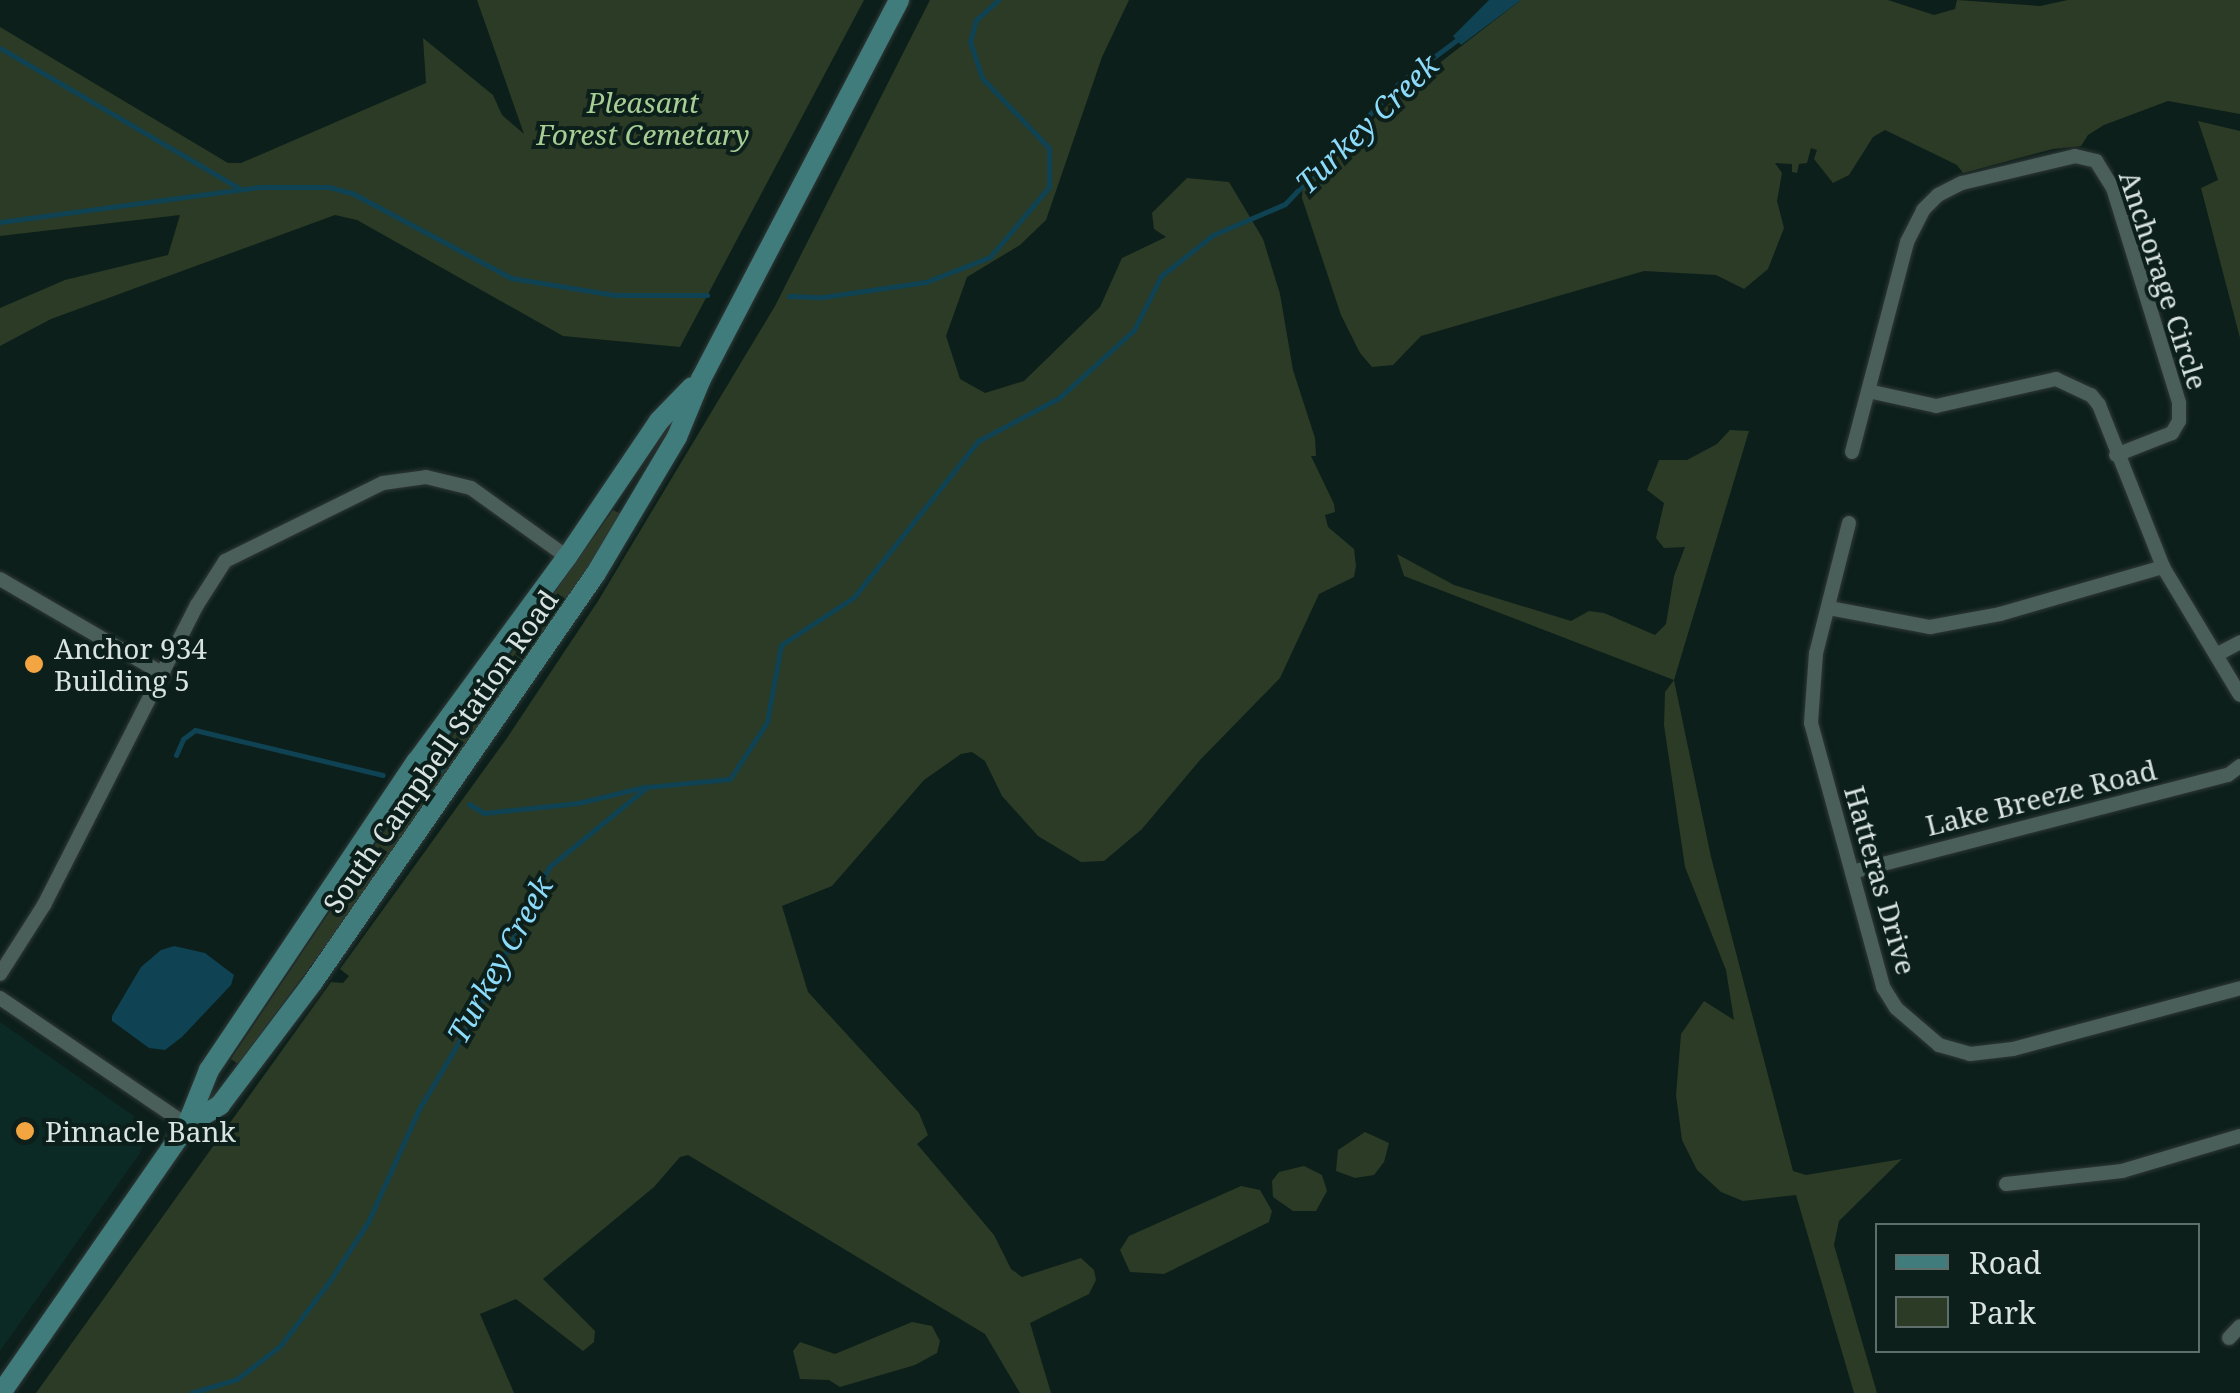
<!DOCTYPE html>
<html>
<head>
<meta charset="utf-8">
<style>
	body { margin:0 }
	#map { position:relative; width:2240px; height:1393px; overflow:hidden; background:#0c1f1b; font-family:"Noto Serif",serif }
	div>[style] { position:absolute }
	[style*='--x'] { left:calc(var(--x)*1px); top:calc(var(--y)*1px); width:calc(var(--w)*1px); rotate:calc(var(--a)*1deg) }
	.built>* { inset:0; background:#0c2a25 }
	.green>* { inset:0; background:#2c3b25 }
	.water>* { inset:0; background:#0f4253 }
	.stream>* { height:5px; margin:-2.5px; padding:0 2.5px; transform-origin:2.5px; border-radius:2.5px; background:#0f4253 }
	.roads { filter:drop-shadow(0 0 2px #303836) drop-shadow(0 0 2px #303836) }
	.street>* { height:14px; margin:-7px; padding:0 7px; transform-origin:7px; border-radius:7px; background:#4a5f5a }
	.secondary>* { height:20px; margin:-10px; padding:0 10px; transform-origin:10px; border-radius:10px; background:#417c7c }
	.dots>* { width:28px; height:28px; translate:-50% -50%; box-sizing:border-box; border:5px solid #0c1f1b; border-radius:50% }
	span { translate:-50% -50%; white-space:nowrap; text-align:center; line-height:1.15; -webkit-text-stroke:8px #0c1f1b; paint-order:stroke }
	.park-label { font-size:28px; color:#a6cd94; font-style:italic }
	.street-label { font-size:28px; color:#d9e4e2 }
	.poi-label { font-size:28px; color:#d9e4e2 }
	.left { translate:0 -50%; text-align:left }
	.water-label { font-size:30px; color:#8cdbfb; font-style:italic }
	.legend { position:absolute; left:1875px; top:1223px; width:325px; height:130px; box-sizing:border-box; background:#0c1f1b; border:2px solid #5e6e6b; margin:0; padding:12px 18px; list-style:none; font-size:30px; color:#d9e4e2 }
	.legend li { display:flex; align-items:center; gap:20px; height:50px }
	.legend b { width:50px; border:2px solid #5e6e6b }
</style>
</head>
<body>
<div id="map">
	<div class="built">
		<div style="clip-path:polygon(0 1022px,141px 1121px,146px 1135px,140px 1153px,0 1351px)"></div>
	</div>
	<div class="green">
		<div style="clip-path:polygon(477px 0,864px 0,680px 347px,563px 336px,357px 220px,335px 215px,51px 319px,0 346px,0 308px,65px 280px,168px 255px,180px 215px,0 236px,0 27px,228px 163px,241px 163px,426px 83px,423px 38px,493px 95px,502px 115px,524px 134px)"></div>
		<div style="clip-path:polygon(930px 0,1129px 0,1102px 57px,1046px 220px,1020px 245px,967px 277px,946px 336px,960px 379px,985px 393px,1024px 381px,1100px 307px,1122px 258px,1166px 237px,1154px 229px,1152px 213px,1187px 178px,1229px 182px,1263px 239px,1280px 294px,1293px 370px,1315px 438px,1316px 456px,1311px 456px,1334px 504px,1335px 512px,1325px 515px,1328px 527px,1354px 549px,1356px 566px,1354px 577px,1319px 594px,1280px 678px,1200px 760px,1142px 829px,1104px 861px,1081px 862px,1038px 836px,1002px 796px,985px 761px,972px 752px,961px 754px,924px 780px,832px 886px,782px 906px,808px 992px,919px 1113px,928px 1135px,917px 1144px,994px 1235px,1011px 1269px,1022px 1277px,1081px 1258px,1094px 1270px,1096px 1280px,1089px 1294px,1030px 1323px,1051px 1393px,1020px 1393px,985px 1334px,688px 1155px,680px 1157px,654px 1187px,543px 1279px,595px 1331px,594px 1342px,583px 1351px,516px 1299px,480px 1314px,514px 1393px,36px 1393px,331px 982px,343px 983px,349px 976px,340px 969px,507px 738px,598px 601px,775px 306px)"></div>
		<div style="clip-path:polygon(1521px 0,1888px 0,1934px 15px,1955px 9px,1957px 0,2040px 6px,2068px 0,2240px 0,2240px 114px,2168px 101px,2104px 125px,2088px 135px,2081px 146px,2053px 149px,1963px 173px,1957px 165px,1885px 130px,1873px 137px,1849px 175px,1833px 183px,1814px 159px,1817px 150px,1811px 148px,1807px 163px,1799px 164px,1797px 173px,1792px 172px,1792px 164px,1775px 163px,1782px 173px,1777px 201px,1784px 228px,1768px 269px,1744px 289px,1716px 275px,1644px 271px,1421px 336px,1393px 365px,1372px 367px,1360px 353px,1341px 315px,1302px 198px,1303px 180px,1324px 168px,1398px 95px)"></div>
		<div style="clip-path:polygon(2198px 121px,2240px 131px,2240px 338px,2201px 188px,2218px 180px)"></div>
		<div style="clip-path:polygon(1730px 430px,1749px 431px,1674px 680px,1711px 857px,1793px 1171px,1806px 1175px,1902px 1159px,1839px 1221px,1834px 1245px,1877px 1393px,1854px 1393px,1796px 1195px,1743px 1201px,1721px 1192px,1697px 1170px,1682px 1140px,1676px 1095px,1681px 1034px,1704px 1001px,1734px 1020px,1726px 970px,1685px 867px,1664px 725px,1665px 692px,1674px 680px,1404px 576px,1397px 554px,1454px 585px,1571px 621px,1589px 611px,1604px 613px,1655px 635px,1666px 624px,1674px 576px,1685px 547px,1664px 548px,1656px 538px,1664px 503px,1647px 490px,1659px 460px,1687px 460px,1717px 444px)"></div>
		<div style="clip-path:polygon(613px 510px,621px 514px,573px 591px,427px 809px,238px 1064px,231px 1059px,365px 859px)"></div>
		<div style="clip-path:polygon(1365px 1132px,1389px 1143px,1384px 1162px,1374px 1175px,1355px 1178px,1336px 1171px,1338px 1150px)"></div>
		<div style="clip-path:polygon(1304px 1166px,1322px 1175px,1327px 1191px,1316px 1211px,1293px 1211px,1273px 1197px,1272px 1181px,1279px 1172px)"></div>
		<div style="clip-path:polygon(1241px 1186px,1260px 1190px,1272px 1211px,1269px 1222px,1164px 1274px,1130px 1272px,1120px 1250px,1129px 1236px)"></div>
		<div style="clip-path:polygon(912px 1322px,932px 1326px,940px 1341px,937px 1353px,915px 1365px,840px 1387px,829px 1380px,800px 1379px,793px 1351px,800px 1342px,835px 1354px)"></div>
	</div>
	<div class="water">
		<div style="clip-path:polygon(1489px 0,1521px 0,1461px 45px,1453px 36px)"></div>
		<div style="clip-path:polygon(174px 946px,205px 953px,234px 975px,231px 985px,182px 1037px,165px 1050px,149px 1048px,112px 1021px,112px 1016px,141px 967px,161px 950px)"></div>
	</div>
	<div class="stream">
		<div style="--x:0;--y:48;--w:277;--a:30.4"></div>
		<div style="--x:0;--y:222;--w:262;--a:-7.7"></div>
		<div style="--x:260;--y:187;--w:69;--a:0"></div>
		<div style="--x:329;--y:187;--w:24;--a:15"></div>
		<div style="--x:352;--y:193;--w:180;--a:28.1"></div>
		<div style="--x:511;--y:278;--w:105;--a:9.3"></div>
		<div style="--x:615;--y:295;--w:92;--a:0"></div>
		<div style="--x:789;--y:296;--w:34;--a:2"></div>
		<div style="--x:823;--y:297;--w:104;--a:-8.3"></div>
		<div style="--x:926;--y:282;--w:69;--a:-21.3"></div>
		<div style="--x:990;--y:257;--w:92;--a:-49.9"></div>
		<div style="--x:1049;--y:187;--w:39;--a:-90"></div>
		<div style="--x:1049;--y:148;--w:97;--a:-133.7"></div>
		<div style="--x:982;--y:78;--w:38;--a:-108"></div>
		<div style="--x:970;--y:42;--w:23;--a:-75"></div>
		<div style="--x:976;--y:20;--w:30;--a:-42"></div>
		<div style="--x:176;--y:755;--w:17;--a:-66"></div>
		<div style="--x:183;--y:739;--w:15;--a:-37"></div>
		<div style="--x:195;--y:730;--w:193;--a:13.5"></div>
		<div style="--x:469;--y:804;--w:17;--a:31"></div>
		<div style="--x:484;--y:813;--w:95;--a:-6.1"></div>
		<div style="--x:578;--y:803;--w:68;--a:-13.6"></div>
		<div style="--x:411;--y:810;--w:54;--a:-53.3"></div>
		<div style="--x:191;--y:1393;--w:48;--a:-16.9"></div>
		<div style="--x:237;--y:1379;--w:54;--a:-37.5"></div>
		<div style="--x:280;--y:1346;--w:81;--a:-52.6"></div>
		<div style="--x:329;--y:1282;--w:72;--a:-57"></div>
		<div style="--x:368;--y:1222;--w:124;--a:-65.7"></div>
		<div style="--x:419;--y:1109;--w:112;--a:-59.3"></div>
		<div style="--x:476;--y:1013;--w:163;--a:-63.4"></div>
		<div style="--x:549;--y:867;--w:127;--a:-39.2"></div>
		<div style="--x:647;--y:787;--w:83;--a:-5.5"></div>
		<div style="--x:730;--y:779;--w:68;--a:-57"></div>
		<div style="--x:767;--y:722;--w:78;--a:-79.7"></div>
		<div style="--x:781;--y:645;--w:87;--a:-33.3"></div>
		<div style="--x:854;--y:597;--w:199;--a:-51.5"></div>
		<div style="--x:978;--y:441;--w:92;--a:-28"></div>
		<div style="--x:1059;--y:398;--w:101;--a:-42.2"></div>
		<div style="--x:1134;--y:330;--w:60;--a:-63.4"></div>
		<div style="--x:1161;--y:276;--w:66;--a:-38.3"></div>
		<div style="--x:1213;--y:235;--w:78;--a:-23.3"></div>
		<div style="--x:1285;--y:204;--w:166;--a:-46.7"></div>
		<div style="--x:1399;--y:83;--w:77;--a:-36.6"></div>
	</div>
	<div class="roads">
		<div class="street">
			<div style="--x:1868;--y:391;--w:70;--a:12.4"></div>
			<div style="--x:1936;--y:406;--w:123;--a:-12.7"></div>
			<div style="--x:2056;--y:379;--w:38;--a:25"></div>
			<div style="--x:2091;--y:395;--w:13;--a:51"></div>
			<div style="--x:2099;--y:405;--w:174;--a:68.4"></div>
			<div style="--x:2163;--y:567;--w:149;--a:59"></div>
			<div style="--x:1852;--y:452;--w:217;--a:-75.3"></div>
			<div style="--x:1907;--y:242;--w:36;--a:-63"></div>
			<div style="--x:1923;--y:210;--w:21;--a:-45"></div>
			<div style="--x:1938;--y:195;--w:27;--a:-27"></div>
			<div style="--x:1962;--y:183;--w:116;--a:-13.4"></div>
			<div style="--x:2075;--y:156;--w:22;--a:13"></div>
			<div style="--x:2096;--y:161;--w:32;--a:58"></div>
			<div style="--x:2113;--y:188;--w:225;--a:72.9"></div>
			<div style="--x:2179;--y:403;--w:18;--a:90"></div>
			<div style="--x:2179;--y:421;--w:14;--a:120"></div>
			<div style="--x:2172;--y:433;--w:60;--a:158.6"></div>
			<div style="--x:1849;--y:523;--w:134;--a:104.2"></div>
			<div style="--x:1816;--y:653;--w:70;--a:94.1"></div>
			<div style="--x:1811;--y:723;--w:274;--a:74.7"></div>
			<div style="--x:1883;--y:987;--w:25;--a:58"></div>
			<div style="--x:1896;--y:1008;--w:57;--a:40.7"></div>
			<div style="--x:1939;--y:1045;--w:32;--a:16"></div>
			<div style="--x:1970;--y:1054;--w:43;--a:-6.6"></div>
			<div style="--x:2013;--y:1049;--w:235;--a:-15"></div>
			<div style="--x:0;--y:579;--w:189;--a:30.2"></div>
			<div style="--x:1829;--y:608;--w:103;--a:10.7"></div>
			<div style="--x:1930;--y:627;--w:71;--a:-10.5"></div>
			<div style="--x:2000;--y:614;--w:170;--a:-16.1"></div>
			<div style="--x:2216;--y:655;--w:27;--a:-28"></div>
			<div style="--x:1852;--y:872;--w:388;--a:-14.5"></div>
			<div style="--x:2228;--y:775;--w:15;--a:-37"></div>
			<div style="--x:0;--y:974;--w:82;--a:-57.5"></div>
			<div style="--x:44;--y:905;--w:337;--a:-63"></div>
			<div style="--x:197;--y:605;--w:52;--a:-57.5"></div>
			<div style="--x:225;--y:561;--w:176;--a:-26.3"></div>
			<div style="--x:383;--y:483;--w:43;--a:-7.9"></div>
			<div style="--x:426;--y:477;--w:46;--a:13.7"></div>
			<div style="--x:471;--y:488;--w:118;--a:35.7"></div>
			<div style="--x:0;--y:998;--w:226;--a:34.2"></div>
			<div style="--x:2006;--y:1184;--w:117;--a:-6.4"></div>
			<div style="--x:2122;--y:1171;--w:123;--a:-16.5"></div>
			<div style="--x:2229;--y:1338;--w:16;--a:-47"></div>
		</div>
		<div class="secondary">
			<div style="--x:187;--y:1125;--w:39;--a:-31"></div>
			<div style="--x:220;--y:1105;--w:154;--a:-52.9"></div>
			<div style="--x:313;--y:982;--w:495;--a:-55.3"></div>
			<div style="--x:595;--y:575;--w:161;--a:-59.3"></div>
			<div style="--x:677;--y:437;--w:63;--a:-67.5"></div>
			<div style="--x:701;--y:379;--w:428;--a:-62.4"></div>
			<div style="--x:1;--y:1393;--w:326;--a:-55.2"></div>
			<div style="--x:187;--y:1125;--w:59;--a:-68.2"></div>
			<div style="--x:209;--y:1070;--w:372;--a:-56.1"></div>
			<div style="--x:417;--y:761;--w:253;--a:-53.7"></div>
			<div style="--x:567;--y:557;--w:164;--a:-55.9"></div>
			<div style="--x:659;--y:421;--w:47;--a:-45.9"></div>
		</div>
	</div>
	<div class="dots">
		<div style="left:34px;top:664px;background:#f2a541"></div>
		<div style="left:25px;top:1131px;background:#f2a541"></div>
	</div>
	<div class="park-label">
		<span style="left:643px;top:118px">Pleasant<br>Forest Cemetary</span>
	</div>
	<div class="street-label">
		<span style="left:2164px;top:280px;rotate:72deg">Anchorage Circle</span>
		<span style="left:440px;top:751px;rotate:-55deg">South Campbell Station Road</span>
		<span style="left:2041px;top:797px;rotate:-14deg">Lake Breeze Road</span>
		<span style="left:1881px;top:880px;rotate:74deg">Hatteras Drive</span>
	</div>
	<div class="poi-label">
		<span class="left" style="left:54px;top:664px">Anchor 934<br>Building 5</span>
		<span class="left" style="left:45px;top:1131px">Pinnacle Bank</span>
	</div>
	<div class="water-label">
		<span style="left:1367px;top:124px;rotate:-44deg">Turkey Creek</span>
		<span style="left:500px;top:960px;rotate:-61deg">Turkey Creek</span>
	</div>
	<ul class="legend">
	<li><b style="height:12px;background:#417c7c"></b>Road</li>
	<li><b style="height:28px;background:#2c3b25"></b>Park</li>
	</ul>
</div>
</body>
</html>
